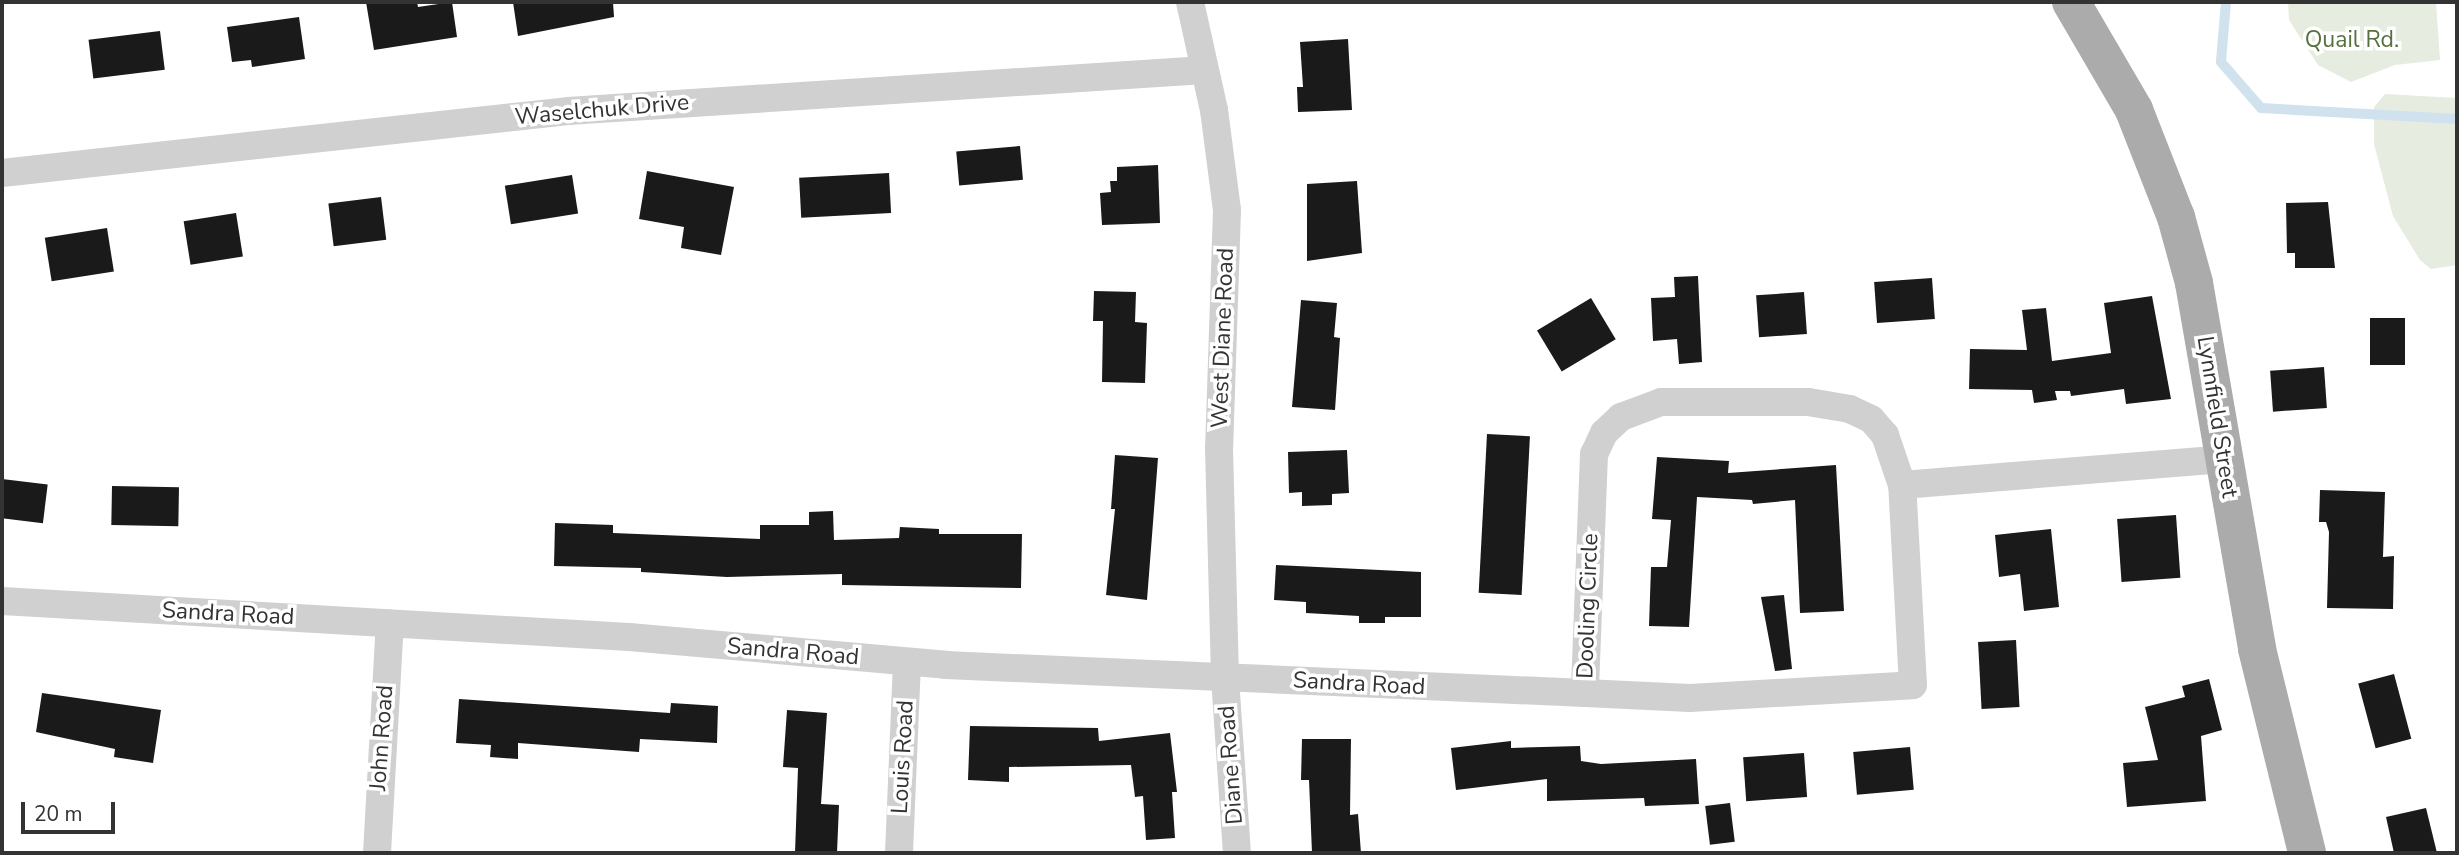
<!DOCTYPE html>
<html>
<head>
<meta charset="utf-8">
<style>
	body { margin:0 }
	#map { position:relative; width:2459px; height:855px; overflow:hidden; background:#fff; font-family:"Nunito Sans",sans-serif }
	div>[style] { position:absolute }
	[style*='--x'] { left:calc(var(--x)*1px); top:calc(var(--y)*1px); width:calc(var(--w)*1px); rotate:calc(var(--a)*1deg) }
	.green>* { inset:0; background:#e6ecdf }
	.stream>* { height:10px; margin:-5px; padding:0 5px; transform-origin:5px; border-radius:5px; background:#cfe2ee }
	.building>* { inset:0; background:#1a1a1a; transform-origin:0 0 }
	.street>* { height:28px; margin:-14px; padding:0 14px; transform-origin:14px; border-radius:14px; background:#d0d0d0 }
	.primary>* { height:38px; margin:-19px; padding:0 19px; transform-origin:19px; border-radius:19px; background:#ababab }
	span { translate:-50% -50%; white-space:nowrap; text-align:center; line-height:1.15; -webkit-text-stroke:7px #fff; paint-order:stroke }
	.park-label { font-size:23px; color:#56703f }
	.street-label { font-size:23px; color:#333 }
	.frame { position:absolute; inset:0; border:4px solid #333; pointer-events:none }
	.scale { position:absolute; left:21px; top:802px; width:94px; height:32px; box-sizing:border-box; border:4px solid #333; border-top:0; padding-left:9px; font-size:21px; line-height:24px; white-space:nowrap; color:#333; -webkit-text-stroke:5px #fff; paint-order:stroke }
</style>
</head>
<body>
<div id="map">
	<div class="green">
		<div style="clip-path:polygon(2288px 2px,2436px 2px,2440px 60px,2395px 65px,2351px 82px,2318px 65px,2289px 20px)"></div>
		<div style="clip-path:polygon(2385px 94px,2457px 98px,2457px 265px,2431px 269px,2420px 260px,2393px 216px,2374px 144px,2374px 107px)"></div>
	</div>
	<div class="stream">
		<div style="--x:2226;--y:2;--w:60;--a:94.8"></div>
		<div style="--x:2221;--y:62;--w:61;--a:49"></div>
		<div style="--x:2261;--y:108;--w:196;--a:3.2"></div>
	</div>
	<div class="building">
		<div style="clip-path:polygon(366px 2px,417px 2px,418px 7px,452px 2px,457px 37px,374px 50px)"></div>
		<div style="clip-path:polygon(513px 2px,613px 2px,614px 17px,518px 36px)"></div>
		<div style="clip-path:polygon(299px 17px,305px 59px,252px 67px,251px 60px,232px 62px,227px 27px)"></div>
		<div style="left:160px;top:31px;width:39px;height:72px;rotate:83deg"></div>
		<div style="clip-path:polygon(1348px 39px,1352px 110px,1298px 112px,1297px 87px,1303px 87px,1300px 42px)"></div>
		<div style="left:1020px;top:146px;width:34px;height:64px;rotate:85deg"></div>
		<div style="clip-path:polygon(1158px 165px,1160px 223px,1102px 225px,1100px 193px,1111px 192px,1110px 181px,1117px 181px,1117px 167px)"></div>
		<div style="clip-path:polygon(647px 171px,734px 187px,721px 255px,681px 248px,684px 227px,639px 219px)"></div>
		<div style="left:889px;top:173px;width:40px;height:90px;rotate:87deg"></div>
		<div style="left:572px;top:175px;width:39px;height:68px;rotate:81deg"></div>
		<div style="clip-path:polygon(1357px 181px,1362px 253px,1307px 261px,1307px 184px)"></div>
		<div style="left:381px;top:197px;width:43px;height:53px;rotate:83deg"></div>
		<div style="clip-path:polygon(2328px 202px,2335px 268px,2295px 268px,2295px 253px,2287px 253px,2286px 203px)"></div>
		<div style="left:236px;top:213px;width:44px;height:53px;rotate:81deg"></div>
		<div style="left:107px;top:228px;width:44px;height:63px;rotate:81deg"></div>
		<div style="clip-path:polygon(1698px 276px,1702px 362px,1679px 364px,1677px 339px,1653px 341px,1651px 298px,1675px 297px,1674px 277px)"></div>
		<div style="left:1932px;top:278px;width:41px;height:58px;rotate:86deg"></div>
		<div style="clip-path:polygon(1094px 291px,1136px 292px,1135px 322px,1147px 323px,1145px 383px,1102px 382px,1103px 321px,1093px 321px)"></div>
		<div style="left:1804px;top:292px;width:42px;height:48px;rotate:86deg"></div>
		<div style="clip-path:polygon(2152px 296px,2171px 399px,2126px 404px,2124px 389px,2071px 396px,2070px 391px,2055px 391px,2057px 400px,2034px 403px,2032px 390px,1969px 389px,1970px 349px,2027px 350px,2022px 310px,2046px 308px,2052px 361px,2111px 353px,2104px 303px)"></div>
		<div style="left:1591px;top:298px;width:48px;height:63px;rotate:59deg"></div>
		<div style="clip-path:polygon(1301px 300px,1337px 303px,1334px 337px,1340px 338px,1335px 410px,1292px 407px)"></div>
		<div style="left:2370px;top:318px;width:35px;height:47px"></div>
		<div style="left:2324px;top:367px;width:41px;height:54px;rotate:86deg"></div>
		<div style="left:1487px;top:434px;width:43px;height:159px;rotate:3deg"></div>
		<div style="clip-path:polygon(1347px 450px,1349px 493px,1332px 494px,1332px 505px,1302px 506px,1302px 492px,1289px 493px,1288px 452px)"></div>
		<div style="clip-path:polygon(1115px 455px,1158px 458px,1147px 600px,1106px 595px,1115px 509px,1111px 509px)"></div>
		<div style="clip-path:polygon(1657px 457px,1729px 461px,1728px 473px,1836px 465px,1844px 611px,1800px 613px,1795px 500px,1753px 504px,1752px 500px,1697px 497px,1689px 627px,1649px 626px,1651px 567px,1667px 567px,1671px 520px,1652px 519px)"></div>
		<div style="left:2px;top:479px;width:46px;height:39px;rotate:7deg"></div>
		<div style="left:112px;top:486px;width:67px;height:39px;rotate:1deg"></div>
		<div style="clip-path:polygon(2320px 490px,2385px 492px,2383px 557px,2394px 556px,2393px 609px,2327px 608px,2329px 532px,2326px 522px,2319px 522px)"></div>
		<div style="clip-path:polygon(833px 511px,834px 540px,899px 538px,900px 527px,939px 529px,939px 534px,1022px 534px,1021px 588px,842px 585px,842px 574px,727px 577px,641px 572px,641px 568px,554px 566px,555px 523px,613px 525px,613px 533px,760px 539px,760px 525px,809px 525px,809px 512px)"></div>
		<div style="left:2176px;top:515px;width:63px;height:59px;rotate:86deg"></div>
		<div style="clip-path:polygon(2051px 529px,2059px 607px,2024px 611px,2020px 574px,1999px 577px,1995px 535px)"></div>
		<div style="clip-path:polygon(1276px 565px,1421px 572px,1421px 617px,1385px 617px,1385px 623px,1359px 623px,1359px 616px,1306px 613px,1306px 602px,1274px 600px)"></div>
		<div style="clip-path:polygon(1784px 595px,1792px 669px,1775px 671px,1761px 597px)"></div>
		<div style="left:2016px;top:640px;width:67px;height:38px;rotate:87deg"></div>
		<div style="left:2394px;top:674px;width:67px;height:37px;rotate:75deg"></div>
		<div style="clip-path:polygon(2209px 679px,2222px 730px,2201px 736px,2206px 801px,2127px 807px,2123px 763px,2158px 760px,2145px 707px,2185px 697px,2182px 686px)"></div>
		<div style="clip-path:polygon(42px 693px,161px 710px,153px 763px,114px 757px,115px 749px,36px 732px)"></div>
		<div style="clip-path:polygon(459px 699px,670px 713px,671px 703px,718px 706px,717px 743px,640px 739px,639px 752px,518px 743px,518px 759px,490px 757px,491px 745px,456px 743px)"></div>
		<div style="clip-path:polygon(787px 710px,827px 713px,821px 804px,839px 805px,837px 853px,795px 853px,798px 768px,783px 767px)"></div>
		<div style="clip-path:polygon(970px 726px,1098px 728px,1099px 741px,1170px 733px,1177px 792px,1172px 792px,1175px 838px,1146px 840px,1143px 796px,1135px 797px,1131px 765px,1009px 767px,1009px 782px,968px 780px)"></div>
		<div style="clip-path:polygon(1302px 739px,1351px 739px,1350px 815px,1358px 814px,1361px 853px,1312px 853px,1309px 780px,1301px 780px)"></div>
		<div style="clip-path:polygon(1511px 741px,1511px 748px,1580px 746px,1581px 761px,1601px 764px,1696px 759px,1699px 804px,1645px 806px,1644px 798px,1547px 801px,1547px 779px,1456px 790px,1451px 748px)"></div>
		<div style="left:1910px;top:747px;width:43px;height:57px;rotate:85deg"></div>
		<div style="left:1804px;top:753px;width:44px;height:61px;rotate:86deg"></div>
		<div style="left:1730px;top:803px;width:39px;height:25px;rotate:83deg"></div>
		<div style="clip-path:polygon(2426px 808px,2437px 853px,2394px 853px,2386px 817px)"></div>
	</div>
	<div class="street">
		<div style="--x:1190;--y:2;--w:111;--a:77.5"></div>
		<div style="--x:1214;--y:110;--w:101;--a:82.6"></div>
		<div style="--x:1227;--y:210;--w:238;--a:91.9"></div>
		<div style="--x:1219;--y:448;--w:230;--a:88.5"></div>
		<div style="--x:1225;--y:678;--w:175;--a:86.1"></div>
		<div style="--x:2;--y:173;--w:569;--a:-6.25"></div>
		<div style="--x:568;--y:111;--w:638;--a:-3.68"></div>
		<div style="--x:1902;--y:485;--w:53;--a:-108.8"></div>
		<div style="--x:1885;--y:435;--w:21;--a:-131"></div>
		<div style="--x:1871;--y:419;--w:23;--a:-155"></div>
		<div style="--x:1850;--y:409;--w:43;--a:-170.5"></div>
		<div style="--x:1808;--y:402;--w:147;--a:180"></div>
		<div style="--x:1661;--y:402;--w:43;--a:159.4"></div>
		<div style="--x:1621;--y:417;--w:23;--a:137"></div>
		<div style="--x:1604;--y:433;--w:23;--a:115"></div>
		<div style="--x:1594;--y:454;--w:239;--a:92.2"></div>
		<div style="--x:1585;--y:693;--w:105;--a:2.7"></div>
		<div style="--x:1690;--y:698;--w:223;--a:-3.3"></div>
		<div style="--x:1913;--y:685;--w:200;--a:-93.1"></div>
		<div style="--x:1902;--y:485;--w:323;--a:-4.6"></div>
		<div style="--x:2;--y:601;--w:628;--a:3.29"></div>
		<div style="--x:629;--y:637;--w:318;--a:5"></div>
		<div style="--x:946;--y:665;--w:640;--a:2.51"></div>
		<div style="--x:377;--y:853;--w:230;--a:-86.8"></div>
		<div style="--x:899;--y:853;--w:191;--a:-87.6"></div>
	</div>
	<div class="primary">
		<div style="--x:2071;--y:2;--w:125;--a:59.7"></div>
		<div style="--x:2134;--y:110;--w:115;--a:68.6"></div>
		<div style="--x:2176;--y:217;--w:68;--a:74.7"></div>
		<div style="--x:2194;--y:283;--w:371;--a:80.2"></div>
		<div style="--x:2257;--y:649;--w:210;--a:76.2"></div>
	</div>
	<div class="park-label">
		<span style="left:2352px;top:40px">Quail Rd.</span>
	</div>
	<div class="street-label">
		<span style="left:602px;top:110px;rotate:-5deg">Waselchuk Drive</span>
		<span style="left:1223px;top:338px;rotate:-88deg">West Diane Road</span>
		<span style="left:2217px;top:417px;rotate:81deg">Lynnfield Street</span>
		<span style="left:1588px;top:606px;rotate:-88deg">Dooling Circle</span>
		<span style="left:228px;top:614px;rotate:3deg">Sandra Road</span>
		<span style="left:793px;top:652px;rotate:5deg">Sandra Road</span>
		<span style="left:1359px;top:684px;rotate:3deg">Sandra Road</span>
		<span style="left:382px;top:738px;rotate:-86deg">John Road</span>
		<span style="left:903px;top:757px;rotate:-87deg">Louis Road</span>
		<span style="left:1231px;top:765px;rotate:-94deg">Diane Road</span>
	</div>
	<div class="frame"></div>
	<div class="scale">20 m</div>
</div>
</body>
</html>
